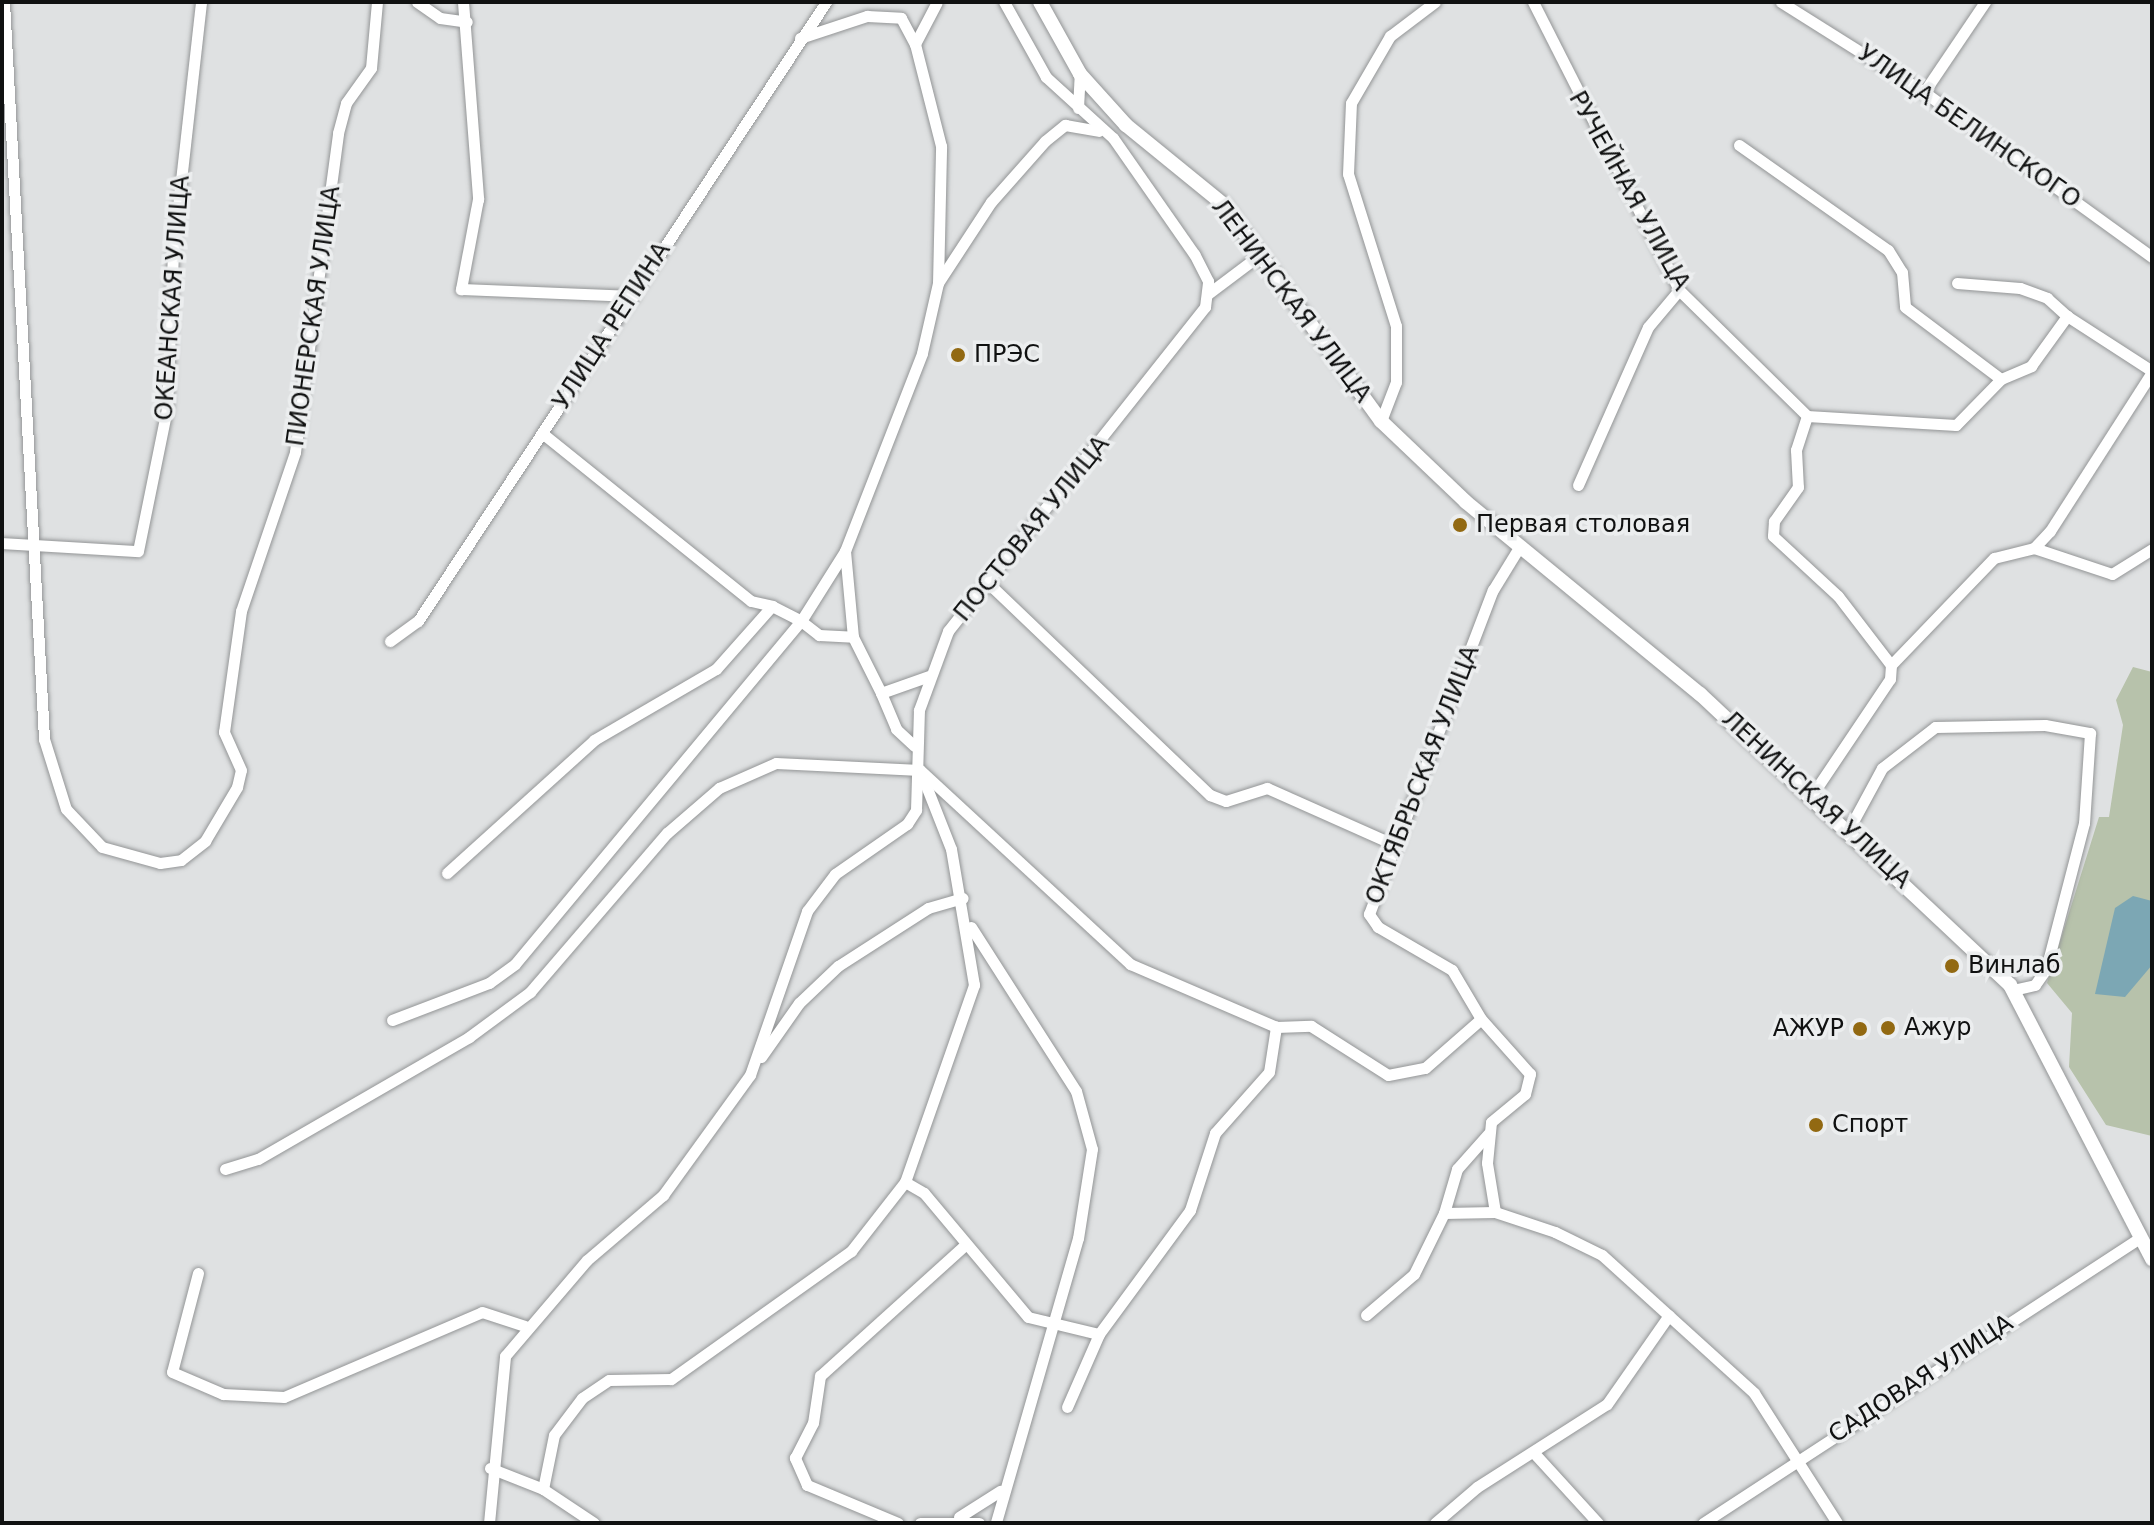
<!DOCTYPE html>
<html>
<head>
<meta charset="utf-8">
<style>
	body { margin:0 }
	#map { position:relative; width:2154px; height:1525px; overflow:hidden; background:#dfe1e2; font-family:"DejaVu Sans",sans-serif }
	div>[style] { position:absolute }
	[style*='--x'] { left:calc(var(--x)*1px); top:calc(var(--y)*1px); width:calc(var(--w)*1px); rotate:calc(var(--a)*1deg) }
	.green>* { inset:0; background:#b7c2ab }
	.water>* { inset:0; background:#7ca7b4 }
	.roads { filter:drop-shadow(0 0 2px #939596) drop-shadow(0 0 2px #939596) }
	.minor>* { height:11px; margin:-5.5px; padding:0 5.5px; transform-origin:5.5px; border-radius:5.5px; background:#fff }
	.major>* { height:14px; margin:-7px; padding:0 7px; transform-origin:7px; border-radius:7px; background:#fff }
	.dots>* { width:22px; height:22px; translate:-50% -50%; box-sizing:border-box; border:4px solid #eceeef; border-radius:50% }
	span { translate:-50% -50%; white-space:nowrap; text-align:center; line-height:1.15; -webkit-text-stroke:7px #eceeef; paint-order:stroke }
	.street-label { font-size:24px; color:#101111 }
	.poi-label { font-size:24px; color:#101111 }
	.left { translate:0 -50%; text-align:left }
	.right { translate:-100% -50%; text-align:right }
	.frame { position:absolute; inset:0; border:4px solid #101111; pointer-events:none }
</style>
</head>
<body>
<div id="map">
	<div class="green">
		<div style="clip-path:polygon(2133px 667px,2152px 672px,2152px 1136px,2106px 1125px,2069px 1067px,2072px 1013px,2047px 983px,2099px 817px,2109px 817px,2123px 725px,2116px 700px)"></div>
	</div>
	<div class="water">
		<div style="clip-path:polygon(2133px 896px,2152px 901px,2152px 965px,2125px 997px,2095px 994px,2115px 908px)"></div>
	</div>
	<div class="roads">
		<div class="minor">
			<div style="--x:4;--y:2;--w:738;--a:86.89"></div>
			<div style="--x:44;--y:739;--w:73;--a:72.6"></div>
			<div style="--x:66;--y:809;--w:52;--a:46.5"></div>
			<div style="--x:102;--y:847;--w:60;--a:15.4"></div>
			<div style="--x:160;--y:863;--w:21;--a:-8"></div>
			<div style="--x:181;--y:860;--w:31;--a:-38"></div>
			<div style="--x:205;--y:841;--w:63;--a:-59.3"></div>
			<div style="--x:237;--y:787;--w:17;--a:-77"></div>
			<div style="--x:241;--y:770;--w:42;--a:-114.1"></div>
			<div style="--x:224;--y:732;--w:122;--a:-82"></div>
			<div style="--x:241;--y:611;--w:168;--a:-71.2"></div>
			<div style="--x:295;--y:452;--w:322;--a:-82.3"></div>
			<div style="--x:338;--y:133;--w:31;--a:-75"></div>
			<div style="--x:346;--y:103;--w:43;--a:-54.5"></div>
			<div style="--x:371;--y:68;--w:66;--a:-84.8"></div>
			<div style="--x:417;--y:2;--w:28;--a:35"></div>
			<div style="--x:440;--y:18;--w:27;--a:8"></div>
			<div style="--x:463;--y:2;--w:198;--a:85.6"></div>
			<div style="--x:478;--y:199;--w:92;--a:100.7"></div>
			<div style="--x:461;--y:289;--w:173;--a:2.3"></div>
			<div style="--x:1533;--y:2;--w:323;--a:63.1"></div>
			<div style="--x:1679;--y:290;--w:180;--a:44.5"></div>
			<div style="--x:1807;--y:416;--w:36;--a:108"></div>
			<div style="--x:1796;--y:450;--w:37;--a:87"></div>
			<div style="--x:1798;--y:487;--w:42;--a:125.2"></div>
			<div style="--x:1774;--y:521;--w:15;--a:94"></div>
			<div style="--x:1773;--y:536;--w:88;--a:42.7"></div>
			<div style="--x:1838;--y:596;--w:87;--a:52.5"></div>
			<div style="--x:1781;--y:2;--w:169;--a:32.2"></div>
			<div style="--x:1924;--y:92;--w:281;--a:35.9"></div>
			<div style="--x:800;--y:38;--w:71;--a:-18.2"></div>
			<div style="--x:867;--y:16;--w:34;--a:3"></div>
			<div style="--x:901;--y:18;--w:30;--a:62"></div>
			<div style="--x:1924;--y:92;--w:109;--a:-55.9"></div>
			<div style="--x:1078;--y:108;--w:34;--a:-87"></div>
			<div style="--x:1739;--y:145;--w:182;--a:35.2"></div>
			<div style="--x:1888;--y:250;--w:26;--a:58"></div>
			<div style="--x:1902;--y:272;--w:35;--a:85"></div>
			<div style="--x:1905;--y:307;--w:120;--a:36.9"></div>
			<div style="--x:938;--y:283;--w:97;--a:-56.8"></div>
			<div style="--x:991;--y:202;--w:81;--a:-48.5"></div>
			<div style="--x:1045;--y:141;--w:26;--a:-39"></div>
			<div style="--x:1065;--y:125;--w:34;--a:10"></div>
			<div style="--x:1957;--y:283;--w:63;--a:4.5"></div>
			<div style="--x:2020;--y:288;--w:29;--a:20"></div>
			<div style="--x:2047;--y:298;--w:27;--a:42"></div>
			<div style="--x:1209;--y:293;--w:65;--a:-36.9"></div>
			<div style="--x:1807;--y:416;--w:149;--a:3.5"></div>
			<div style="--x:1956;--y:425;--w:64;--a:-45.6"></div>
			<div style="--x:2001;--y:379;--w:33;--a:-23"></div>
			<div style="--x:2031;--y:366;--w:62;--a:-54.2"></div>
			<div style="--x:2067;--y:316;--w:101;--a:32.9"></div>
			<div style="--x:1381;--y:421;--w:42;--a:-69"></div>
			<div style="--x:1396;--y:382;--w:56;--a:-90"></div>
			<div style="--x:1396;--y:326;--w:159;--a:-107.5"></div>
			<div style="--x:1348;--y:174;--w:71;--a:-87.6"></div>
			<div style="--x:1351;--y:103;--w:78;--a:-59.8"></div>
			<div style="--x:1390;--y:36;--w:56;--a:-37.1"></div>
			<div style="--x:542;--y:433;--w:268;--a:38.8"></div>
			<div style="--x:751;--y:601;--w:22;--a:13"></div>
			<div style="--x:1578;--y:485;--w:173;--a:-66.1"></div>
			<div style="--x:1648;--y:327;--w:48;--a:-50"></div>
			<div style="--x:2;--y:543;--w:136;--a:3.4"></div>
			<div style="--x:138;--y:551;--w:146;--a:-78.5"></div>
			<div style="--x:167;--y:408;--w:156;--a:-87.8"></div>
			<div style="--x:173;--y:252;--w:252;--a:-83.6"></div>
			<div style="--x:2034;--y:548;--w:82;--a:18.4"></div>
			<div style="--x:2112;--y:574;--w:47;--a:-32"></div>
			<div style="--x:845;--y:551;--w:212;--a:-68.7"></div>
			<div style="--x:922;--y:353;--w:72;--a:-77.1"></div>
			<div style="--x:938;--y:283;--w:137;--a:-88.7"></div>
			<div style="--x:941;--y:146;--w:105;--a:-104.3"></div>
			<div style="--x:915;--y:44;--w:47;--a:-62.4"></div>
			<div style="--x:986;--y:581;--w:310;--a:43.7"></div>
			<div style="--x:1210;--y:795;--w:17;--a:21"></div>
			<div style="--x:1226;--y:801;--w:43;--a:-17.6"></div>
			<div style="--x:1267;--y:788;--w:142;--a:24"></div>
			<div style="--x:390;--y:641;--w:34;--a:-36"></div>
			<div style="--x:418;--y:621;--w:741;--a:-56.61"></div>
			<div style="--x:881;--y:693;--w:39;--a:67"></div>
			<div style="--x:896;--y:729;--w:25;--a:43"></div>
			<div style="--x:1812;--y:795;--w:140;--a:-56.1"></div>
			<div style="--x:1890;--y:679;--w:14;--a:-86"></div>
			<div style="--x:1891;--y:665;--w:149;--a:-46.1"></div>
			<div style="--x:1994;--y:558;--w:41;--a:-14"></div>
			<div style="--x:2034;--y:548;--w:23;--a:-47"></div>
			<div style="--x:2050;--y:531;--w:189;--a:-57.3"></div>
			<div style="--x:1849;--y:829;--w:69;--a:-61.6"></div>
			<div style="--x:1882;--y:768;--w:67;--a:-37.7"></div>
			<div style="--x:1935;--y:727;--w:110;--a:-1"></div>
			<div style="--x:2045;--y:725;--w:46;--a:10.1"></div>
			<div style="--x:2090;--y:733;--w:90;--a:93.8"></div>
			<div style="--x:2084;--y:823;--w:151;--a:104.6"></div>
			<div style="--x:2046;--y:969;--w:19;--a:125"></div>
			<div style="--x:2035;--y:985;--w:22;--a:167"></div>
			<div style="--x:447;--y:873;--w:198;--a:-42.1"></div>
			<div style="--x:594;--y:740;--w:141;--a:-30.2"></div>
			<div style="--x:716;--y:669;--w:84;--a:-48.4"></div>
			<div style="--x:772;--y:606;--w:33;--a:27"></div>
			<div style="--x:801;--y:621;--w:83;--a:-57.8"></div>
			<div style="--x:845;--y:551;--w:86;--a:84.7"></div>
			<div style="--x:971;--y:927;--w:195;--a:57.4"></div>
			<div style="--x:1076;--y:1091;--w:60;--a:74.6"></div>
			<div style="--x:1092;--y:1149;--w:90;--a:98.9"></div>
			<div style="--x:1078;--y:1238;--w:297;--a:106.1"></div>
			<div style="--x:392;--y:1020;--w:104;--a:-20.9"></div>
			<div style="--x:489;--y:983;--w:32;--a:-36"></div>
			<div style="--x:515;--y:964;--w:447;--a:-50.2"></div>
			<div style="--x:801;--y:621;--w:23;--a:38"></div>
			<div style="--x:819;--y:635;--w:34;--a:3"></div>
			<div style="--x:853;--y:637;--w:63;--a:63.4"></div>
			<div style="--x:881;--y:693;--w:51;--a:-19.5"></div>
			<div style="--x:761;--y:1057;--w:66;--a:-54.9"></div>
			<div style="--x:799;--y:1003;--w:54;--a:-43.5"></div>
			<div style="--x:838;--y:966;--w:107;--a:-32.8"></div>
			<div style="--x:928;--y:908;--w:36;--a:-16"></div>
			<div style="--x:225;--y:1169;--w:34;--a:-17"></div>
			<div style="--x:258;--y:1159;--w:244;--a:-30"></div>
			<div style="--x:469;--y:1037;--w:76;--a:-36.4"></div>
			<div style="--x:530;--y:992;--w:210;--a:-49.3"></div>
			<div style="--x:667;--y:833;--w:69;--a:-40.9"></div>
			<div style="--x:719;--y:788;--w:62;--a:-23.7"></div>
			<div style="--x:776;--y:763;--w:144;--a:2.8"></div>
			<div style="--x:920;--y:770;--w:286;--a:42.7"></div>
			<div style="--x:1130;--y:964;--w:159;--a:23.3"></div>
			<div style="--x:1276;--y:1027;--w:35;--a:-2"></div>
			<div style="--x:1311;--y:1026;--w:91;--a:32.5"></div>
			<div style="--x:1388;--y:1075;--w:38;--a:-11"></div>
			<div style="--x:1425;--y:1068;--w:74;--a:-41.2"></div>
			<div style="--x:905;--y:1182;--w:22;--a:30"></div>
			<div style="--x:924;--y:1193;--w:162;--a:50"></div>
			<div style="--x:1028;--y:1317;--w:73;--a:13.5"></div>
			<div style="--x:1495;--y:1212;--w:50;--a:-99.3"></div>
			<div style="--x:1487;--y:1163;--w:41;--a:-84.4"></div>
			<div style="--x:1491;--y:1122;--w:44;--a:-39.5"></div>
			<div style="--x:1525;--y:1094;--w:21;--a:-76"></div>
			<div style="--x:1530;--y:1074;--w:74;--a:-131.7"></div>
			<div style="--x:1481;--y:1019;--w:57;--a:-120.6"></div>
			<div style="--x:1452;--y:970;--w:86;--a:-149.8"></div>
			<div style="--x:1378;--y:927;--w:16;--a:-125"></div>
			<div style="--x:1369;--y:914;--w:347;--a:-69.1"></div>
			<div style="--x:1493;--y:590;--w:52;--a:-58.5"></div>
			<div style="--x:1444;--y:1213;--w:46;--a:-73.5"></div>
			<div style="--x:1457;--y:1169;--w:47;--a:-48.5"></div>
			<div style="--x:198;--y:1273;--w:102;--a:104.7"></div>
			<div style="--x:172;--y:1372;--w:56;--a:23.3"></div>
			<div style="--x:223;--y:1394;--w:61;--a:2.8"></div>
			<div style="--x:284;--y:1397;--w:215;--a:-23.2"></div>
			<div style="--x:482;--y:1312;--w:45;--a:18"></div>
			<div style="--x:1366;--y:1315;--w:63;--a:-40.5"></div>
			<div style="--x:1414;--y:1274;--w:68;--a:-63.8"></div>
			<div style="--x:1444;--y:1213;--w:51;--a:-1.1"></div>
			<div style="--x:1495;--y:1212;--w:63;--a:18.4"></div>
			<div style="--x:1555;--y:1232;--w:52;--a:26.1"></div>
			<div style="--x:1602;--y:1255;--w:205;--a:42.2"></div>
			<div style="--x:1754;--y:1393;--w:154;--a:57.4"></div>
			<div style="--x:1067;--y:1407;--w:80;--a:-66.3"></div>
			<div style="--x:1099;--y:1334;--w:154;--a:-53.7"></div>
			<div style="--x:1190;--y:1210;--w:81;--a:-72"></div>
			<div style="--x:1215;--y:1133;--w:81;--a:-48.5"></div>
			<div style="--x:1269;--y:1072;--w:46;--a:-81.2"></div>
			<div style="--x:1534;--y:1453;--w:95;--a:47.6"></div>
			<div style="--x:490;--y:1468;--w:57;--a:21.6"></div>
			<div style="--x:543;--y:1489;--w:61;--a:33.7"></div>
			<div style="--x:543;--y:1489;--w:55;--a:-78.5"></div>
			<div style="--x:554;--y:1435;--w:46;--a:-52.9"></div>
			<div style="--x:582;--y:1398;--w:32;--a:-34"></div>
			<div style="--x:609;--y:1380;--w:62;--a:-0.9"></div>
			<div style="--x:671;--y:1379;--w:221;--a:-35.4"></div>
			<div style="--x:851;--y:1251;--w:88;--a:-52"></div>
			<div style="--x:905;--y:1182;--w:209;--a:-70.7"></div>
			<div style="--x:974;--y:985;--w:138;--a:-99.6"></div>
			<div style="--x:951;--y:849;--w:82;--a:-111.5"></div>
			<div style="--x:959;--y:1517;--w:49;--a:-32.4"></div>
			<div style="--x:489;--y:1523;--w:168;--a:-84.5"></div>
			<div style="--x:505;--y:1356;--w:126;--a:-49.5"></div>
			<div style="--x:587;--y:1260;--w:100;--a:-40.5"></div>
			<div style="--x:663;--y:1195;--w:148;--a:-54.1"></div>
			<div style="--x:750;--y:1075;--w:174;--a:-70.8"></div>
			<div style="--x:807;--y:911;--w:46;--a:-52.9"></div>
			<div style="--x:835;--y:874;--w:88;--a:-34.8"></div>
			<div style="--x:907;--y:824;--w:17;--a:-57"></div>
			<div style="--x:916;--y:810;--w:100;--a:-88.3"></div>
			<div style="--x:919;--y:710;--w:84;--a:-69.8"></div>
			<div style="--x:948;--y:631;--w:414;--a:-51.6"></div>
			<div style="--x:1205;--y:307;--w:26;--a:-83"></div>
			<div style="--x:1208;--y:281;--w:30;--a:-117"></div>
			<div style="--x:1194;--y:254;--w:141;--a:-124.9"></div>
			<div style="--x:1113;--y:138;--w:91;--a:-137.7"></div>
			<div style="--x:1046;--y:77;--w:86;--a:-119.2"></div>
			<div style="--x:898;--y:1523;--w:99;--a:-157.3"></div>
			<div style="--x:807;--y:1485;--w:30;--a:-114"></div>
			<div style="--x:795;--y:1458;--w:39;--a:-63"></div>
			<div style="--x:813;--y:1423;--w:48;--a:-81.5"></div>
			<div style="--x:820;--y:1376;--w:193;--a:-42.1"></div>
			<div style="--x:920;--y:1523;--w:59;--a:0"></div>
			<div style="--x:1435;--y:1523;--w:55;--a:-40.6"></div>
			<div style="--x:1477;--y:1487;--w:154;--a:-32.6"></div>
			<div style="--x:1607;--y:1404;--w:108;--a:-55.1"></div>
			<div style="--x:1703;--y:1523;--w:523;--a:-33.14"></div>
		</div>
		<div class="major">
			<div style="--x:1040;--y:2;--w:82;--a:60.9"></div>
			<div style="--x:1080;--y:74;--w:69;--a:48"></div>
			<div style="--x:1126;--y:125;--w:127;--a:39.2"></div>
			<div style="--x:1224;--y:205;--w:267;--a:54"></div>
			<div style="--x:1381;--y:421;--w:117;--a:43.6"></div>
			<div style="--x:1466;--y:502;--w:303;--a:39.4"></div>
			<div style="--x:1700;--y:694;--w:425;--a:43.2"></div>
			<div style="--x:2010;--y:985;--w:309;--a:62.6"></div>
		</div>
	</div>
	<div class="dots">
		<div style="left:958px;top:355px;background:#926912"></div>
		<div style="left:1460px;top:525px;background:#926912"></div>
		<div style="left:1952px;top:966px;background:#926912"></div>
		<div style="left:1888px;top:1028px;background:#926912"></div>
		<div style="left:1860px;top:1029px;background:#926912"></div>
		<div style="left:1816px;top:1125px;background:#926912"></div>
	</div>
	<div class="street-label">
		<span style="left:1969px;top:127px;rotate:35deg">УЛИЦА БЕЛИНСКОГО</span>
		<span style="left:1629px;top:191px;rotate:61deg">РУЧЕЙНАЯ УЛИЦА</span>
		<span style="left:173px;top:298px;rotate:-86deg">ОКЕАНСКАЯ УЛИЦА</span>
		<span style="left:1291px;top:301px;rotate:53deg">ЛЕНИНСКАЯ УЛИЦА</span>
		<span style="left:314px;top:316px;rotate:-82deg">ПИОНЕРСКАЯ УЛИЦА</span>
		<span style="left:612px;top:326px;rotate:-57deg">УЛИЦА РЕПИНА</span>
		<span style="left:1032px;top:529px;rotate:-51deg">ПОСТОВАЯ УЛИЦА</span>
		<span style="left:1423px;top:775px;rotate:-69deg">ОКТЯБРЬСКАЯ УЛИЦА</span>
		<span style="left:1816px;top:800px;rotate:43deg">ЛЕНИНСКАЯ УЛИЦА</span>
		<span style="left:1921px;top:1379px;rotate:-33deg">САДОВАЯ УЛИЦА</span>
	</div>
	<div class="poi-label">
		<span class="left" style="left:974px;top:355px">ПРЭС</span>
		<span class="left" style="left:1476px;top:525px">Первая столовая</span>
		<span class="left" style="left:1968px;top:966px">Винлаб</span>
		<span class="left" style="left:1904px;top:1028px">Ажур</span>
		<span class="right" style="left:1844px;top:1029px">АЖУР</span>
		<span class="left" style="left:1832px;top:1125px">Спорт</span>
	</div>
	<div class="frame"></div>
</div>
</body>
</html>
